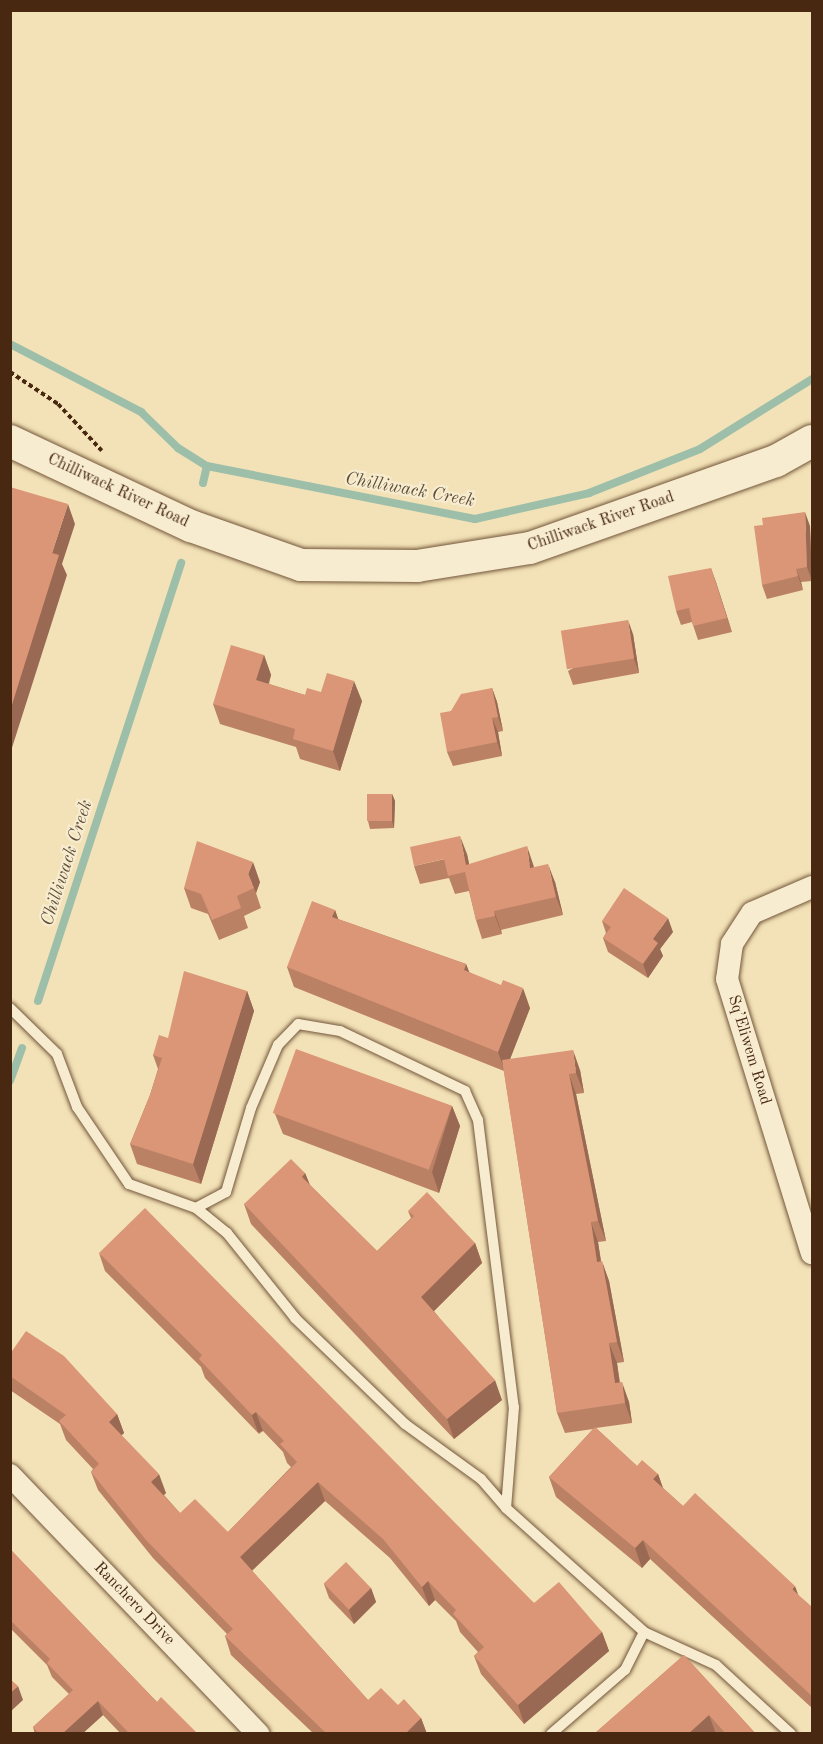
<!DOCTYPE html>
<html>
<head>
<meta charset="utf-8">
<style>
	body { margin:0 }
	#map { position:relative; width:823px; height:1744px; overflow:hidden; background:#f3e2b7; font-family:"Old Standard TT",serif }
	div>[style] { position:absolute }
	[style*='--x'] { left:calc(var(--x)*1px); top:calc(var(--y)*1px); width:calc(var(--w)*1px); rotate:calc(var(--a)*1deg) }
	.stream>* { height:8px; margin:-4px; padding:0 4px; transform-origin:4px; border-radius:4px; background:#9dbfa9 }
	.path>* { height:4px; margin-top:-2px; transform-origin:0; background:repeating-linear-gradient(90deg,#482811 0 4.5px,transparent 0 7.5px) }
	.roads { filter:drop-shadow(0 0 2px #73563a) drop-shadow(0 0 2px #73563a) }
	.service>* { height:10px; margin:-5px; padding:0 5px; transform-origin:5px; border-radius:5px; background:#f7ecd0 }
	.minor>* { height:22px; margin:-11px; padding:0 11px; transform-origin:11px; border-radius:11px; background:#f7ecd0 }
	.secondary>* { height:32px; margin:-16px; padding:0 16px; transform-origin:16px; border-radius:16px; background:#f7ecd0 }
	.wall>* { inset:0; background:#bb8165 }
	.shaded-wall>* { inset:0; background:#996953; transform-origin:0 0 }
	.building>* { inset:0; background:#da9676; transform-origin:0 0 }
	span { translate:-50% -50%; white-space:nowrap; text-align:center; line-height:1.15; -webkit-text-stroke:4.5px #f7ecd0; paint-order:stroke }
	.street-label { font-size:16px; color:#482811 }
	.water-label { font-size:18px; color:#5d4e37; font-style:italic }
	.frame { position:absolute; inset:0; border:12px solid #482811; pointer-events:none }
</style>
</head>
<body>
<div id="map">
	<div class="stream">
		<div style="--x:10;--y:344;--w:148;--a:27.4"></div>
		<div style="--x:141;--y:412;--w:52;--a:44.2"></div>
		<div style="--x:178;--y:448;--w:34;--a:32"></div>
		<div style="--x:207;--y:466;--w:273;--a:11.2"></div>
		<div style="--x:475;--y:519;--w:117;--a:-12.8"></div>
		<div style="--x:589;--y:493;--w:119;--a:-21.6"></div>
		<div style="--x:700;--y:449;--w:132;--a:-32"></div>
		<div style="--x:203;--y:483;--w:17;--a:-77"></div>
		<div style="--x:38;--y:1001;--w:461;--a:-71.9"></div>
		<div style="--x:10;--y:1081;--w:35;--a:-70"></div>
	</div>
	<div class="path">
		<div style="--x:10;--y:372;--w:58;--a:33.7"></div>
		<div style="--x:58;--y:404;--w:64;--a:46.9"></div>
	</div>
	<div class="roads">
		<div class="service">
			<div style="--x:10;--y:1008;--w:66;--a:44.4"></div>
			<div style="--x:57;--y:1054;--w:57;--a:69.3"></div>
			<div style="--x:77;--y:1107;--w:93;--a:56"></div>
			<div style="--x:129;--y:1184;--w:71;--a:19.7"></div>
			<div style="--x:196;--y:1208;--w:34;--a:-28"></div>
			<div style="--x:226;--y:1192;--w:88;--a:-73.4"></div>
			<div style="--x:251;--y:1108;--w:69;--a:-66.8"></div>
			<div style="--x:278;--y:1045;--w:29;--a:-46"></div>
			<div style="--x:298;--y:1024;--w:43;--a:9.5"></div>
			<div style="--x:340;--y:1031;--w:139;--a:25.6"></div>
			<div style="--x:465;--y:1091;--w:32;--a:66"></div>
			<div style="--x:478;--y:1120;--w:289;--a:82.9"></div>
			<div style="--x:514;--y:1407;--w:101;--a:94.5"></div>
			<div style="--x:506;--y:1508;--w:186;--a:41.9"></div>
			<div style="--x:644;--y:1632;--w:79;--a:24.6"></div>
			<div style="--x:716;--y:1665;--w:102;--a:42.6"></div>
			<div style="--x:196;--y:1208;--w:40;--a:39"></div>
			<div style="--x:227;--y:1233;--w:109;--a:51.3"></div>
			<div style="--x:295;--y:1318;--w:153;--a:43.9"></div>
			<div style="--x:405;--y:1424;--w:94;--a:35.9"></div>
			<div style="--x:481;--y:1479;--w:38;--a:49"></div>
			<div style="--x:551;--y:1734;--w:98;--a:-40.9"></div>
			<div style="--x:625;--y:1670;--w:42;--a:-63.4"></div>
		</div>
		<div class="minor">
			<div style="--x:812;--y:887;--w:65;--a:156.6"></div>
			<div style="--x:752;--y:913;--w:37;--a:123"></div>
			<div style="--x:732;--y:944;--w:35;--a:98"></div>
			<div style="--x:727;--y:979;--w:287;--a:72.8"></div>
			<div style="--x:10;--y:1475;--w:359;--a:46.2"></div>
		</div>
		<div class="secondary">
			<div style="--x:10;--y:441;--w:200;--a:25.2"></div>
			<div style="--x:191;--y:526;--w:117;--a:19.5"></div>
			<div style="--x:301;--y:565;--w:116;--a:0.5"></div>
			<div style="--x:417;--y:566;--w:114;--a:-9.1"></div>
			<div style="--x:530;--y:548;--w:261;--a:-19.5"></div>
			<div style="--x:776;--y:461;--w:41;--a:-29.1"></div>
		</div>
	</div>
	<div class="wall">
		<div style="clip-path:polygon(810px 526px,812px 581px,801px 582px,803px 590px,767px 599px,762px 585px)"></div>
		<div style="clip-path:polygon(711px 568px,732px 632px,698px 640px,692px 622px,681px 625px,676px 611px)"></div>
		<div style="clip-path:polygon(633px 634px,639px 673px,573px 685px,568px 671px)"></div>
		<div style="clip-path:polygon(264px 655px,271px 675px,269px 684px,305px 695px,321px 692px,362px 701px,340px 771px,300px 759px,296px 747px,220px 724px,213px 704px)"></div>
		<div style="clip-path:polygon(492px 688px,497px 702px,503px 731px,498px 732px,502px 756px,453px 766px,447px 752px,451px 711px)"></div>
		<div style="clip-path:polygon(392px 794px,395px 801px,394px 828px,370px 829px,368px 821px)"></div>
		<div style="clip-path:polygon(467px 854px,469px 864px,533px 864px,534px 867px,555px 882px,563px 915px,501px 930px,502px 934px,482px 939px,476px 920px,469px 891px,455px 894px,449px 878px,420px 884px,414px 866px)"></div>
		<div style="clip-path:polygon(260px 882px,256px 893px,261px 908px,244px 916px,248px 928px,219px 940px,208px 914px,191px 908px,184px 888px)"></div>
		<div style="clip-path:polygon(335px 910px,338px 919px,466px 964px,469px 972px,530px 1008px,510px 1059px,580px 1070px,584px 1093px,576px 1094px,606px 1241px,598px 1242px,601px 1261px,609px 1281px,624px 1362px,617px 1363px,620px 1382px,629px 1402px,632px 1423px,596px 1428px,637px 1466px,658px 1474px,663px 1488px,683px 1506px,799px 1596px,813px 1608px,813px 1709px,650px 1559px,642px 1568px,556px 1497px,549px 1477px,593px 1429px,565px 1433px,557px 1413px,504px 1071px,294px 987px,287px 967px)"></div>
		<div style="clip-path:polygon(602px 921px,673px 932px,660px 949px,663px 956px,648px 978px,608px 952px,603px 938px,606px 933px)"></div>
		<div style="clip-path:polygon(247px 991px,254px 1011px,201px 1184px,137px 1164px,130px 1144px,150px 1095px,158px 1069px,153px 1055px,168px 1038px)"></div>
		<div style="clip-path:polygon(452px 1106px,460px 1126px,439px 1193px,283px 1134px,275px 1114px)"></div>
		<div style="clip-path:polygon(305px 1173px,310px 1185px,377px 1251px,411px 1218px,408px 1211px,475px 1243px,482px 1263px,434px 1311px,502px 1400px,454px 1439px,251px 1224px,244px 1204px)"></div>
		<div style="clip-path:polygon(99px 1253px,534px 1603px,602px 1632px,609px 1651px,524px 1724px,481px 1674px,474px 1656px,478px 1652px,460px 1632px,456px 1621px,435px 1600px,429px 1606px,390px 1558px,325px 1501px,252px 1571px,368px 1700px,398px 1705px,421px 1718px,427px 1734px,314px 1734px,231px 1655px,225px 1636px,227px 1634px,153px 1558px,98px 1490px,91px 1472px,93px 1469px,66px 1440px,60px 1424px,10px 1390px,10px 1354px,117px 1414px,124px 1433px,121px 1436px,166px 1493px,164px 1495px,180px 1513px,228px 1532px,291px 1467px,287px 1463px,283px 1452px,263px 1431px,259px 1434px,205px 1378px,201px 1367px,105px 1271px)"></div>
		<div style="clip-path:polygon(10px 1549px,157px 1702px,198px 1734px,121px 1734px,103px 1715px,82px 1734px,35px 1734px,33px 1727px,69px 1694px,52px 1677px,47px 1665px,10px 1628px)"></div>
		<div style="clip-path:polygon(324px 1584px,371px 1588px,376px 1602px,354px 1624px,329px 1598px)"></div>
		<div style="clip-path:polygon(684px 1655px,756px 1734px,594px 1734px)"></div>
	</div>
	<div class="shaded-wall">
		<div style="clip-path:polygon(68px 504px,75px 524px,62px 564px,67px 575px,10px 754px,10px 711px,52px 553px)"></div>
		<div style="clip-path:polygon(805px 512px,810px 526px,812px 581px,807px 567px)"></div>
		<div style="clip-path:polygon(711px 568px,716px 582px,732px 632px,727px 618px)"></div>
		<div style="clip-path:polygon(796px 569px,801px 582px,803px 590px,798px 576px)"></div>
		<div style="clip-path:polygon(628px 620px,633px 634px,639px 673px,634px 659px)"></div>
		<div style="clip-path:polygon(264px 655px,271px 675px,263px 700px,256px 680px)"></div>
		<div style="clip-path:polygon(354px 681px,362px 701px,340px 771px,333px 751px)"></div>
		<div style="clip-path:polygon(492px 688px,497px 702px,503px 731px,498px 717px)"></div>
		<div style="clip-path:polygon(492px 718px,498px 732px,502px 756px,497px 742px)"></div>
		<div style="clip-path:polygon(392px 794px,395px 801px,394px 828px,392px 821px)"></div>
		<div style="clip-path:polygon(460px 836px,467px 854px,473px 883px,466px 865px)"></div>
		<div style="clip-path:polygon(527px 846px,533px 864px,537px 886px,530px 868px)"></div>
		<div style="clip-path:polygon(253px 862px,260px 882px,256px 893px,248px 874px)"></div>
		<div style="clip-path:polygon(548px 864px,555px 882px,563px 915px,556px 897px)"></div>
		<div style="clip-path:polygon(335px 910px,342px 930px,332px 917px)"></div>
		<div style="clip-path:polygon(494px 911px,501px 930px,502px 934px,495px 916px)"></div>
		<div style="clip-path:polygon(668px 918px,673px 932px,660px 949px,663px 956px,648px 978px,643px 964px,653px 939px)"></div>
		<div style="clip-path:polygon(466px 964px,474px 984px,464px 970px)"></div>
		<div style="clip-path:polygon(523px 988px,530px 1008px,505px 1072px,498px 1052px)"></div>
		<div style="clip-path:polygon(247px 991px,254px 1011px,201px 1184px,193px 1164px)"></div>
		<div style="clip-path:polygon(573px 1050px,580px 1070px,584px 1093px,576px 1073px)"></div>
		<div style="clip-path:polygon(569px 1074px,576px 1094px,606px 1241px,598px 1221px)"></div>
		<div style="clip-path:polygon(452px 1106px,460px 1126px,439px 1193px,432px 1172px)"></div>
		<div style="clip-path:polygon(305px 1173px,313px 1193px,302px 1177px)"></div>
		<div style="clip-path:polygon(591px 1222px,598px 1242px,604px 1282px,597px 1262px)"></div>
		<div style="clip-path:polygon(475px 1243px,482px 1263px,428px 1317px,421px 1297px)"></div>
		<div style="clip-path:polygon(602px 1261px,609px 1281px,624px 1362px,617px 1342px)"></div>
		<div style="clip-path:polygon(609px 1343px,617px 1363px,622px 1403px,615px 1383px)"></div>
		<div style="clip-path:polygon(495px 1380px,502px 1400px,454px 1439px,447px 1419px)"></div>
		<div style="clip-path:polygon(622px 1382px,629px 1402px,632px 1423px,625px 1403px)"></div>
		<div style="left:256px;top:1412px;width:20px;height:5px;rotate:70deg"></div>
		<div style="clip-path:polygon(117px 1414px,124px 1433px,115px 1441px,109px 1422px)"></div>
		<div style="clip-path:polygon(159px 1474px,166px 1493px,158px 1500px,151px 1482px)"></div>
		<div style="clip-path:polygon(658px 1474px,665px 1494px,653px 1479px)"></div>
		<div style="clip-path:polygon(318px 1482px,325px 1501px,246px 1576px,240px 1557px)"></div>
		<div style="clip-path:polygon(643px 1540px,650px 1559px,642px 1568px,635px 1548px)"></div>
		<div style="clip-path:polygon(428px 1581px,435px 1600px,429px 1606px,422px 1587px)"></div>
		<div style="clip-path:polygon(795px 1586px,802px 1605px,792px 1589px)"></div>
		<div style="clip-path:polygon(371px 1588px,376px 1602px,354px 1624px,349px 1610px)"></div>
		<div style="clip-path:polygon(602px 1632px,609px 1651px,524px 1724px,518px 1705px)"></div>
		<div style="clip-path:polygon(18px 1686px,23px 1700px,10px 1712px,10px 1693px)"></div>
		<div style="clip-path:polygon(98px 1701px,103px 1715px,82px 1734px,62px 1734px)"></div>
		<div style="clip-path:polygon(709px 1715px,716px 1734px,688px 1734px)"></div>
		<div style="clip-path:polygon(421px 1718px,427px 1734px,405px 1734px)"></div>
	</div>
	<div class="building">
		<div style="clip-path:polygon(10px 487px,68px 504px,52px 553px,59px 555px,10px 711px)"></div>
		<div style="clip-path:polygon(805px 512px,807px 567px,796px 569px,798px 576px,762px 585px,754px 526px,763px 525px,762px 518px)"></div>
		<div style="clip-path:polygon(711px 568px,727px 618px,693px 626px,689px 608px,676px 611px,668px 576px)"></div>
		<div style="left:628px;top:620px;width:39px;height:68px;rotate:81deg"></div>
		<div style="clip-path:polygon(231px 645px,264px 655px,256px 680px,305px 695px,307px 688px,321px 692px,327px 673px,354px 681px,333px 751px,293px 739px,295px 729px,213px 704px)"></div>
		<div style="clip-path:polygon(492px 688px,498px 717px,492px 718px,497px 742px,447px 752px,440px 713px,451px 711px,461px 694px)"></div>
		<div style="left:367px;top:794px;width:25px;height:27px"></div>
		<div style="clip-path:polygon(460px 836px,466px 865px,527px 846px,530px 868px,548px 864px,556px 897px,494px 911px,495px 916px,476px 920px,465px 872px,448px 876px,444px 859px,414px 866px,410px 847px)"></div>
		<div style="clip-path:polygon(197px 841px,253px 862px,248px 874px,254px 888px,237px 896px,241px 908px,212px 920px,201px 894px,184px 888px)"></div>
		<div style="clip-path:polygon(624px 888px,668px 918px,653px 939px,658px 943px,643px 964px,603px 938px,611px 927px,602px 921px)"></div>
		<div style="clip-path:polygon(312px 901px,335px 910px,332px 917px,466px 964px,464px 970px,501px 985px,503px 980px,523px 988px,498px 1052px,287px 967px)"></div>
		<div style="clip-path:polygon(184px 971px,247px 991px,193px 1164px,130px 1144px,150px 1095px,162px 1058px,153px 1055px,159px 1035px,168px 1038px)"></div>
		<div style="left:296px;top:1049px;width:166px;height:68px;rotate:20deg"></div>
		<div style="clip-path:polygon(573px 1050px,576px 1073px,569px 1074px,598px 1221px,591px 1222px,597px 1262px,602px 1261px,617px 1342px,609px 1343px,615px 1383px,622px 1382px,625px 1403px,557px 1413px,502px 1060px)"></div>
		<div style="clip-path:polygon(291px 1159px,305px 1173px,302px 1177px,377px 1251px,414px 1216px,408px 1211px,427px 1192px,475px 1243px,421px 1297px,495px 1380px,447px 1419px,244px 1204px)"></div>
		<div style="clip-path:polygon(145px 1208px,534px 1603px,559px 1582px,602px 1632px,518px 1705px,474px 1656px,484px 1647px,453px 1614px,456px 1610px,428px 1581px,422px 1587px,383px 1539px,318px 1482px,240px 1557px,368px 1700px,381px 1688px,398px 1705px,404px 1699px,421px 1718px,405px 1734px,327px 1734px,225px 1636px,233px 1629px,146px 1540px,91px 1472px,99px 1464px,59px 1421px,66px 1415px,10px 1376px,10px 1354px,26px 1331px,64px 1356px,117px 1414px,109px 1422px,159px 1474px,151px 1482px,180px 1513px,195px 1499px,228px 1532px,297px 1462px,280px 1444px,284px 1441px,256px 1412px,252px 1415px,199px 1359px,202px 1355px,99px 1253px)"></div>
		<div style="clip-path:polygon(595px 1427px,637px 1466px,642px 1460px,658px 1474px,653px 1479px,683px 1506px,695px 1493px,795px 1586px,792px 1589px,813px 1608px,813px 1697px,643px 1540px,635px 1548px,549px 1477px)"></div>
		<div style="clip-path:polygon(10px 1549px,157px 1702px,161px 1697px,198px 1734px,130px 1734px,98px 1701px,62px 1734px,39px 1734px,33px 1727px,73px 1690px,47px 1663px,50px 1659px,10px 1620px)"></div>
		<div style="left:346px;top:1562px;width:36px;height:31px;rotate:46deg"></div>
		<div style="clip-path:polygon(684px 1655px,756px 1734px,726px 1734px,709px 1715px,688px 1734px,594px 1734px)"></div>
		<div style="clip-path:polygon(10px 1679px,18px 1686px,10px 1693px)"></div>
	</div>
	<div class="street-label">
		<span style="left:118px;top:491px;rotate:25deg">Chilliwack River Road</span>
		<span style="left:601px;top:522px;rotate:-19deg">Chilliwack River Road</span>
		<span style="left:749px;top:1050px;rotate:73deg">Sq’Eliwem Road</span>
		<span style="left:134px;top:1604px;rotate:46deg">Ranchero Drive</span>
	</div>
	<div class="water-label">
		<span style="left:410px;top:490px;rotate:10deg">Chilliwack Creek</span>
		<span style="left:67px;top:863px;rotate:-72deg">Chilliwack Creek</span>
	</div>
	<div class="frame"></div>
</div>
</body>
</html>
